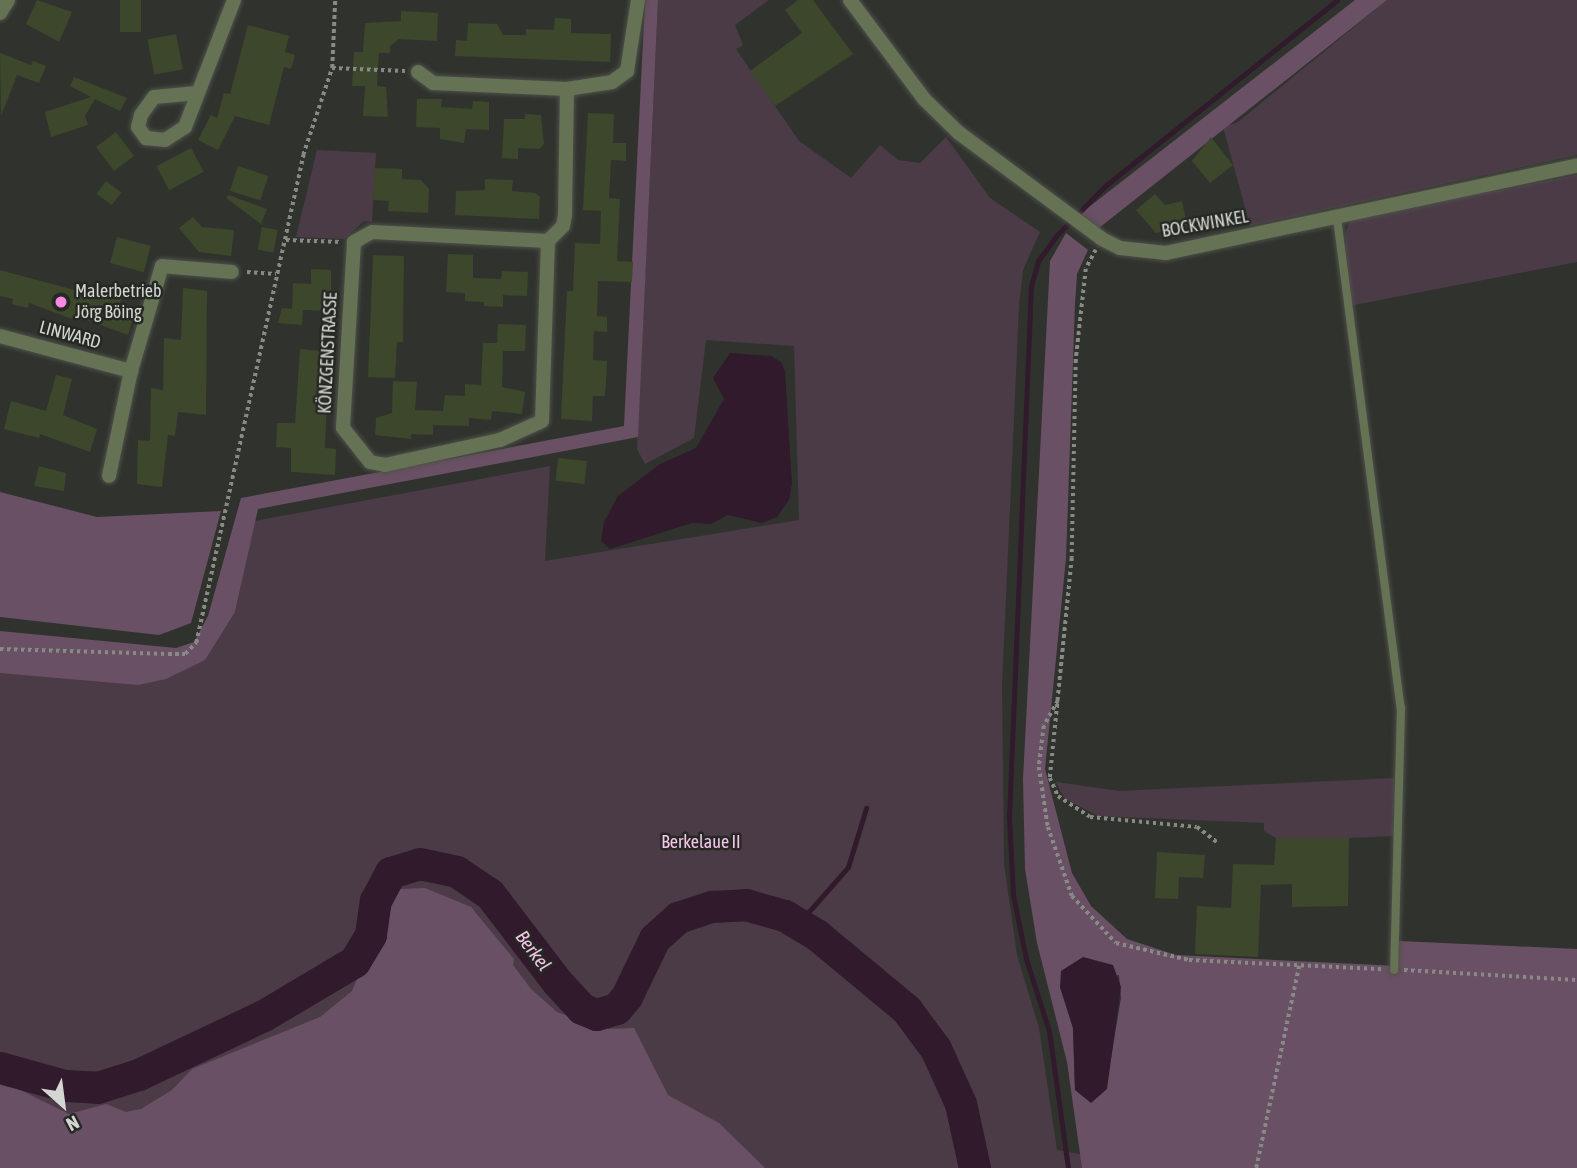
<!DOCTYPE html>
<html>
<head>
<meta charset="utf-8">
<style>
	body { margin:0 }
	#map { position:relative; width:1577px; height:1168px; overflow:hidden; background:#30332d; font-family:"Asap Condensed",sans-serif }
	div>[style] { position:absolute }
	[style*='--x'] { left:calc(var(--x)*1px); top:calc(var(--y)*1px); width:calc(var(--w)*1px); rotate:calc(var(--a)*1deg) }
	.green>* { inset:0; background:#4b3b47 }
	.forest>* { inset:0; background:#6a5064 }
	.water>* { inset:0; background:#301a2c }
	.stream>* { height:5px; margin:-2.5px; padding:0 2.5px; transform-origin:2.5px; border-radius:2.5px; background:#301a2c }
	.river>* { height:32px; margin:-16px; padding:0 16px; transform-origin:16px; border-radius:16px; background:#301a2c }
	.building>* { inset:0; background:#3c472c; transform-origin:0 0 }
	.path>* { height:3.5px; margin-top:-1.75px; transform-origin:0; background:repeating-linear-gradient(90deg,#878a85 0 3.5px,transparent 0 7px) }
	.roads { filter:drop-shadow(0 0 2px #4e504b) drop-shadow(0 0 2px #4e504b) }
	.service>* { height:8px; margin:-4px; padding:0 4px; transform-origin:4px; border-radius:4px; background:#657254 }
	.minor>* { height:14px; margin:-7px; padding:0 7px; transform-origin:7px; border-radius:7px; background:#657254 }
	.dots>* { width:19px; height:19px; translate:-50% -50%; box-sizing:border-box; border:4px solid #262923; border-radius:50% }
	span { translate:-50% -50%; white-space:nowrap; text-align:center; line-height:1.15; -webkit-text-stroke:5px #262923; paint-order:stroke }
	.street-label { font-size:18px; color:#d4d6d2 }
	.poi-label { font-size:18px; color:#d4d6d2 }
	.left { translate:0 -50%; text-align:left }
	.park-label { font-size:18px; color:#f7c5ec }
	.water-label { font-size:19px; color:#f6c4eb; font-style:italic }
	.north { position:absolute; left:28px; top:1070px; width:70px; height:70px; -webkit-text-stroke:5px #262923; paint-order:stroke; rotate:152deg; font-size:19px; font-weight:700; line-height:28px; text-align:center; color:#d4d6d2 }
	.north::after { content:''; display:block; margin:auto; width:24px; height:32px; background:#d4d6d2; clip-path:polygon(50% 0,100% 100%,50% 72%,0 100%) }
</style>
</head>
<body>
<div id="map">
	<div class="green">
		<div style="clip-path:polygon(658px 0,769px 0,735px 25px,743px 45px,736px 49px,799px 141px,851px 178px,880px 145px,898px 160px,920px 163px,946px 137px,990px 198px,1040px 232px,1023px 270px,1019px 306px,1002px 685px,1004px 864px,1017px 955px,1039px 1028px,1057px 1150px,1160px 1168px,745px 1168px,238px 1108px,0 1126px,0 667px,204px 661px,235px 612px,255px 521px,550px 466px,545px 561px,799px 520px,794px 346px,706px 340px,694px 438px,645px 464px,637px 449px)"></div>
		<div style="clip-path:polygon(1387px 0,1577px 0,1577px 155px,1250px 226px,1223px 127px,1238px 122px)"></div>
		<div style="clip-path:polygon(317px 150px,376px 153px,372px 222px,364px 221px,344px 239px,296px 237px)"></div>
		<div style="clip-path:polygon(1577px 175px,1577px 262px,1349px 306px,1345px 234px,1351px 219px)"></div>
		<div style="clip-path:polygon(1395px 778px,1394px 836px,1349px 838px,1276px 838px,1264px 831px,1264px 823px,1098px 816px,1064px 798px,1056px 782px,1120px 791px)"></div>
	</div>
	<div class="forest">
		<div style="clip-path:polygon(645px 0,658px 0,638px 437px,258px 509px,235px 612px,205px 660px,166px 679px,138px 685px,0 673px,0 631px,176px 648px,194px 642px,208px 616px,241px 498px,624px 426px)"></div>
		<div style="clip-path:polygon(1355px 0,1387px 0,1099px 228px,1080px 214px)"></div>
		<div style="clip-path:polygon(evenodd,1066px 233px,1088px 250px,1077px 274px,1075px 304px,1066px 558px,1045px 769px,1072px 873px,1091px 906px,1127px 939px,1176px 955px,1398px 966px,1399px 941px,1577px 949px,1577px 1168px,1082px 1168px,1067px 1062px,1037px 943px,1025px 869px,1023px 779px,1050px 261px,1066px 233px,1119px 975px,1121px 998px,1111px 1058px,1075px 1090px,1073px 1028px,1060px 987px,1119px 975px)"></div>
		<div style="clip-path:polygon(0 492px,97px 517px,221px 511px,191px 623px,159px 635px,0 617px)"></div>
		<div style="clip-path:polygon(425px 888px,471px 907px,514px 959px,513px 965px,531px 989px,557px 1012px,607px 1029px,634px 1028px,668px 1095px,719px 1123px,765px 1168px,0 1168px,0 1080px,69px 1114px,106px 1104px,126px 1112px,141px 1109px,172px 1090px,192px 1069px,320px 1017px,352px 991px,391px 896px,401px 889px)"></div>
	</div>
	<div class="water">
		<div style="clip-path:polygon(730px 353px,771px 356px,781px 362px,785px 371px,792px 484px,789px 500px,777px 517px,762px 523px,728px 515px,711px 524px,692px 523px,610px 549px,601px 541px,604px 522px,618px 496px,660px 464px,696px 448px,724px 399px,713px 378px)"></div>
		<div style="clip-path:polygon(1083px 957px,1113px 965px,1121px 987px,1107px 1089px,1091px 1103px,1075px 1090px,1073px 1028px,1060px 987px,1061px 971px)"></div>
	</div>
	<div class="stream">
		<div style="--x:798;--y:924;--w:76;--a:-48.7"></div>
		<div style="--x:848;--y:867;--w:62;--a:-73"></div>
		<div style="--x:1068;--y:1168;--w:138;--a:-97.9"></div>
		<div style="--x:1049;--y:1031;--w:76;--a:-107.7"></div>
		<div style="--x:1026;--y:959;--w:65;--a:-101.5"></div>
		<div style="--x:1013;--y:895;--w:78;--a:-92.9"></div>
		<div style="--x:1009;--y:817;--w:531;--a:-87.63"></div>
		<div style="--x:1031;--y:286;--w:26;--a:-74"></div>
		<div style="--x:1038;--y:261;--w:31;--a:-54"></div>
		<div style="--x:1056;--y:236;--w:70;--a:-45.6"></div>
		<div style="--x:1105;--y:186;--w:297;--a:-38.7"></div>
	</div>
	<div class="river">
		<div style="--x:0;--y:1068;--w:67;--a:15.5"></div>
		<div style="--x:65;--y:1086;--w:33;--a:3"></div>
		<div style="--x:98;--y:1088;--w:43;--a:-17.6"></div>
		<div style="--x:139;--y:1075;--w:138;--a:-25.3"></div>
		<div style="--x:264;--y:1016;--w:106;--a:-30.7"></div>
		<div style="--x:355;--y:962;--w:31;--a:-59"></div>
		<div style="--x:371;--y:935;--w:34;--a:-82"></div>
		<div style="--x:376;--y:901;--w:32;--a:-62"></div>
		<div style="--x:391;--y:873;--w:30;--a:-17"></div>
		<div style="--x:420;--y:864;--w:38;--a:12"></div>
		<div style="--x:457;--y:872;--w:40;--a:34"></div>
		<div style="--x:490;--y:894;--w:112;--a:52.6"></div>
		<div style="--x:558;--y:983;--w:35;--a:47"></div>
		<div style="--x:582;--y:1009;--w:16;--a:22"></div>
		<div style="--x:597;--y:1015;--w:21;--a:-17"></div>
		<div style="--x:617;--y:1009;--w:16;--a:-50"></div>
		<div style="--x:627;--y:997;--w:64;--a:-64.2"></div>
		<div style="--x:655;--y:939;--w:31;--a:-42"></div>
		<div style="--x:678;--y:918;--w:36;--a:-18"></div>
		<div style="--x:712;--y:907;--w:34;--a:-3"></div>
		<div style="--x:746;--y:905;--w:41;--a:15.8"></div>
		<div style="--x:785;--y:916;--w:39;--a:31"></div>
		<div style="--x:818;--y:936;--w:116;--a:39.7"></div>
		<div style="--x:907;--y:1010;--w:49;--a:53.4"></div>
		<div style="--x:936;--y:1049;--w:60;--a:65.6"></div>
		<div style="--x:961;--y:1104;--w:66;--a:77.7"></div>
	</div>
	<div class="building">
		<div style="clip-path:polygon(37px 0,72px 12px,59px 42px,26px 24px)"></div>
		<div style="left:120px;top:0;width:21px;height:32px"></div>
		<div style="clip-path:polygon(798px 0,813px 0,853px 54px,775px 106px,750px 71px,802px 33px,785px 10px)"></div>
		<div style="clip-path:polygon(401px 11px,438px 13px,437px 41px,399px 39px,390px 46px,390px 53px,379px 53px,377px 86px,386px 87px,388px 117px,363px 116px,365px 86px,352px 86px,354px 52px,363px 52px,365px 23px,401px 21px)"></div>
		<div style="clip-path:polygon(555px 18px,571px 19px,571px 33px,611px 34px,610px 62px,455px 56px,456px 40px,467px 41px,468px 23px,497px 24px,503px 35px,526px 35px,526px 29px,554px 30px)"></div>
		<div style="clip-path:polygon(248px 25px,289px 36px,285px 52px,295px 55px,291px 69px,284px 67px,269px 125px,235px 116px,218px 150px,198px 140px,211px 115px,217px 118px,224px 93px,230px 94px)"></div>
		<div style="left:176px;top:34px;width:36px;height:29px;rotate:79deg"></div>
		<div style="clip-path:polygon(0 53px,31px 65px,33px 61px,46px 66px,39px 83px,17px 75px,1px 116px)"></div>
		<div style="clip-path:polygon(74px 77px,127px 98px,120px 111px,95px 99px,85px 116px,88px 125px,51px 137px,45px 112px,91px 97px,70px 86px)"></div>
		<div style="clip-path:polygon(417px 99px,442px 99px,441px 107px,472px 109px,473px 101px,489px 102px,489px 130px,466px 129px,464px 143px,440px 139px,440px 128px,416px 127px)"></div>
		<div style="clip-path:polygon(588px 113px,614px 114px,613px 143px,626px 143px,626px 161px,611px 160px,609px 198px,620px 199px,617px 261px,633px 262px,632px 282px,598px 281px,597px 316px,607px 317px,607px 332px,594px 331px,593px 360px,607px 361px,606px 383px,605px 396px,593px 396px,592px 421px,561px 419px,567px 291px,573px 291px,575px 243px,600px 244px,601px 211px,583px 210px)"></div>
		<div style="clip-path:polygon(525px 114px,541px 115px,544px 144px,539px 149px,518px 148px,518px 159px,502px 158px,504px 119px,525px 119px)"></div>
		<div style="left:116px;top:132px;width:30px;height:25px;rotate:53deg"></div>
		<div style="clip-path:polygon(1211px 137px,1233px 165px,1210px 183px,1192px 161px)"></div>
		<div style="left:191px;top:148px;width:27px;height:39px;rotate:62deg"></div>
		<div style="left:238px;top:166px;width:32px;height:26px;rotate:18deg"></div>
		<div style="clip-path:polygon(375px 168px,402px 169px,402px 179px,421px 180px,429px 189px,428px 213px,388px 211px,389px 201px,373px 200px)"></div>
		<div style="clip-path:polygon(485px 179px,513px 180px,512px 191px,535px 193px,540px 197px,539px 219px,455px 215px,456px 191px,485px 190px)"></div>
		<div style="left:106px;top:181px;width:19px;height:16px;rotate:36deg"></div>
		<div style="clip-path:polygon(1155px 194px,1165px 205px,1182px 201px,1187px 225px,1156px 233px,1136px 210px)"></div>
		<div style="clip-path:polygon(228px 195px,267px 209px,261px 224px,226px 198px)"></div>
		<div style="clip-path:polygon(193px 217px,202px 227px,234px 230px,231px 256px,199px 252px,179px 228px)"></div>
		<div style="left:262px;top:227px;width:16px;height:23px;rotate:11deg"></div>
		<div style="left:117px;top:237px;width:35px;height:27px;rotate:15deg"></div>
		<div style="clip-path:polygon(448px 254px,473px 255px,473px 278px,501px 279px,502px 271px,528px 272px,527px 296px,503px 295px,503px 307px,484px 306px,484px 302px,465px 301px,465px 293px,446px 292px)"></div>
		<div style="clip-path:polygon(373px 255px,404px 256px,403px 342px,397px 342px,395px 378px,368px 377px)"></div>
		<div style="clip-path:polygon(311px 269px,331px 270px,331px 311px,303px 310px,302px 325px,278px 323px,282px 308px,292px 309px,293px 283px,311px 284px)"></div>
		<div style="clip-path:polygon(0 270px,93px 295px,95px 288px,122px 296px,119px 307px,135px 311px,128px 335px,79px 317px,78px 321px,29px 303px,28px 308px,12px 304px,13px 299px,0 296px)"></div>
		<div style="clip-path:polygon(183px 288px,207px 291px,206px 415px,178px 412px,175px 436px,168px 435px,162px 487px,137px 484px,138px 440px,150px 441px,151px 388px,163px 390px,164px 338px,181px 340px)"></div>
		<div style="clip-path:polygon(498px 324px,526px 325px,525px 351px,503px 351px,502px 387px,525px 392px,522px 414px,492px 411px,491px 420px,469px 418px,469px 426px,433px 425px,433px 435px,411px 434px,411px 439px,375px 435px,376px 418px,392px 413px,393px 381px,417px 382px,415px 410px,443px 411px,445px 395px,465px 396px,465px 384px,481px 385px,483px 343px,497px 343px)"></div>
		<div style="clip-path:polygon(300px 349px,329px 352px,325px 448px,336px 449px,335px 475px,291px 472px,291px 448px,276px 447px,277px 423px,295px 423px)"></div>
		<div style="clip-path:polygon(56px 375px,72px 379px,63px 415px,97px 429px,90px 452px,40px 434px,39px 438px,4px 429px,11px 401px,46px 411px)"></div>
		<div style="left:558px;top:458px;width:29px;height:23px;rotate:6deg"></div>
		<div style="clip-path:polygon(39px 466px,66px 473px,64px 491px,34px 486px)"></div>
		<div style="clip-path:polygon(1276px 838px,1349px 838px,1348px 906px,1292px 907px,1292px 884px,1261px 885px,1258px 957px,1195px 954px,1197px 906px,1231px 908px,1233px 864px,1274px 865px)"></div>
		<div style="clip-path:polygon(1157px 852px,1205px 855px,1203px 878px,1179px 877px,1178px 899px,1155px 898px)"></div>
	</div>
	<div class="path">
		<div style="--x:332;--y:68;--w:73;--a:2.4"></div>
		<div style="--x:286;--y:240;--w:55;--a:2.1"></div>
		<div style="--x:1096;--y:250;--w:21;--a:118"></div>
		<div style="--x:1086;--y:269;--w:92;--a:96.3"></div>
		<div style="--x:1076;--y:360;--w:198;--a:91.2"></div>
		<div style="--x:1072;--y:558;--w:221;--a:95.7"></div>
		<div style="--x:1050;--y:778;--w:20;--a:66"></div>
		<div style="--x:1058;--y:796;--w:38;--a:33"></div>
		<div style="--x:1090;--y:817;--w:107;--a:5.3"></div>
		<div style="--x:1197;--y:827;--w:26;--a:37"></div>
		<div style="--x:247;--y:272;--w:29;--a:4"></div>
		<div style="--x:0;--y:649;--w:168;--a:1.7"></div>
		<div style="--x:168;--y:654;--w:17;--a:0"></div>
		<div style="--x:185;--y:654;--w:16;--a:-45"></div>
		<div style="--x:196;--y:643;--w:500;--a:-77.6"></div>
		<div style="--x:303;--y:155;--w:92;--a:-71.6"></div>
		<div style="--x:332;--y:68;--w:68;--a:-87.5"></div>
		<div style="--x:1058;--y:701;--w:29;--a:119"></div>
		<div style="--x:1044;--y:726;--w:41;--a:97"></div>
		<div style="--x:1039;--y:767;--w:61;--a:81.5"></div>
		<div style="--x:1048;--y:827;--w:73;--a:70.8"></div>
		<div style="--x:1072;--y:896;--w:64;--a:46.9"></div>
		<div style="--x:1116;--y:943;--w:75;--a:13.1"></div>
		<div style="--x:1189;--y:960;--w:194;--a:2.7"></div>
		<div style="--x:1404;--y:970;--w:173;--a:3.3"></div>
		<div style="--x:1256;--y:1168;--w:208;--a:-78"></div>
	</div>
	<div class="roads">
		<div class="service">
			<div style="--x:1337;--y:218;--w:494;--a:82.6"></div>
			<div style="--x:1401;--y:708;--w:262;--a:91.5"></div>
		</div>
		<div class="minor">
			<div style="--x:850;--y:0;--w:124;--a:53.2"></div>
			<div style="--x:924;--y:99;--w:49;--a:44.2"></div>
			<div style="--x:959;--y:133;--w:178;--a:36.5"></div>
			<div style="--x:1102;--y:239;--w:20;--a:27"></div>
			<div style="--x:1120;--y:248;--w:46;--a:6.2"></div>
			<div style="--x:1166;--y:253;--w:420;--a:-12"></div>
			<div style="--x:0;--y:13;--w:15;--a:-58"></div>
			<div style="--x:418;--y:72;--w:19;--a:36"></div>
			<div style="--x:433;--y:83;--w:134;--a:2.6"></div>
			<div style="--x:197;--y:93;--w:43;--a:174.7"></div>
			<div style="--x:154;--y:97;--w:22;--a:126"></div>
			<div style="--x:141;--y:115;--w:12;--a:104"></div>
			<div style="--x:138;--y:127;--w:14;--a:54"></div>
			<div style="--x:146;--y:138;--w:19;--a:6"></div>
			<div style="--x:165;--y:140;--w:24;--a:-33"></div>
			<div style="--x:185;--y:127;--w:136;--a:-68.9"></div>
			<div style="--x:548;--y:241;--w:176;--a:-177.1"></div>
			<div style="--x:372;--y:232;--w:21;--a:151"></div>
			<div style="--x:354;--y:242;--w:186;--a:93.4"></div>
			<div style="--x:343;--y:428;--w:43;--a:51.5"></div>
			<div style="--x:370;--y:462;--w:15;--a:11"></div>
			<div style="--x:385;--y:465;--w:118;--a:-12.3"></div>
			<div style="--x:500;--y:440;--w:46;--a:-24.3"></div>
			<div style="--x:542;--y:421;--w:180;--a:-88.1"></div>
			<div style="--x:548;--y:241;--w:21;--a:-45"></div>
			<div style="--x:563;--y:226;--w:11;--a:-80"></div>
			<div style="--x:565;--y:215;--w:126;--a:-89.1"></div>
			<div style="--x:567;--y:89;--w:46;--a:-8.8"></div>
			<div style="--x:612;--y:82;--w:19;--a:-36"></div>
			<div style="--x:627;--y:71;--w:72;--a:-81.2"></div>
			<div style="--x:0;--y:336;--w:136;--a:15"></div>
			<div style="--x:109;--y:476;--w:107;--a:-78.2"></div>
			<div style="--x:131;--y:371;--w:109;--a:-73.6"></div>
			<div style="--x:162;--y:266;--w:70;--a:4.9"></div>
		</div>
	</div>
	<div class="dots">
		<div style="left:61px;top:302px;background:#fb87e6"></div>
	</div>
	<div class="street-label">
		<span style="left:1205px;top:224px;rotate:-10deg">BOCKWINKEL</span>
		<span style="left:70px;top:335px;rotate:15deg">LINWARD</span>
		<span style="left:328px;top:353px;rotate:-87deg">KÖNZGENSTRASSE</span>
	</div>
	<div class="poi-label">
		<span class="left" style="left:75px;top:302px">Malerbetrieb<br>Jörg Böing</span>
	</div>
	<div class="park-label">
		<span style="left:701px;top:842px">Berkelaue II</span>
	</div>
	<div class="water-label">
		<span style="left:533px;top:951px;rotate:53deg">Berkel</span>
	</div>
	<div class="north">N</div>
</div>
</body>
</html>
